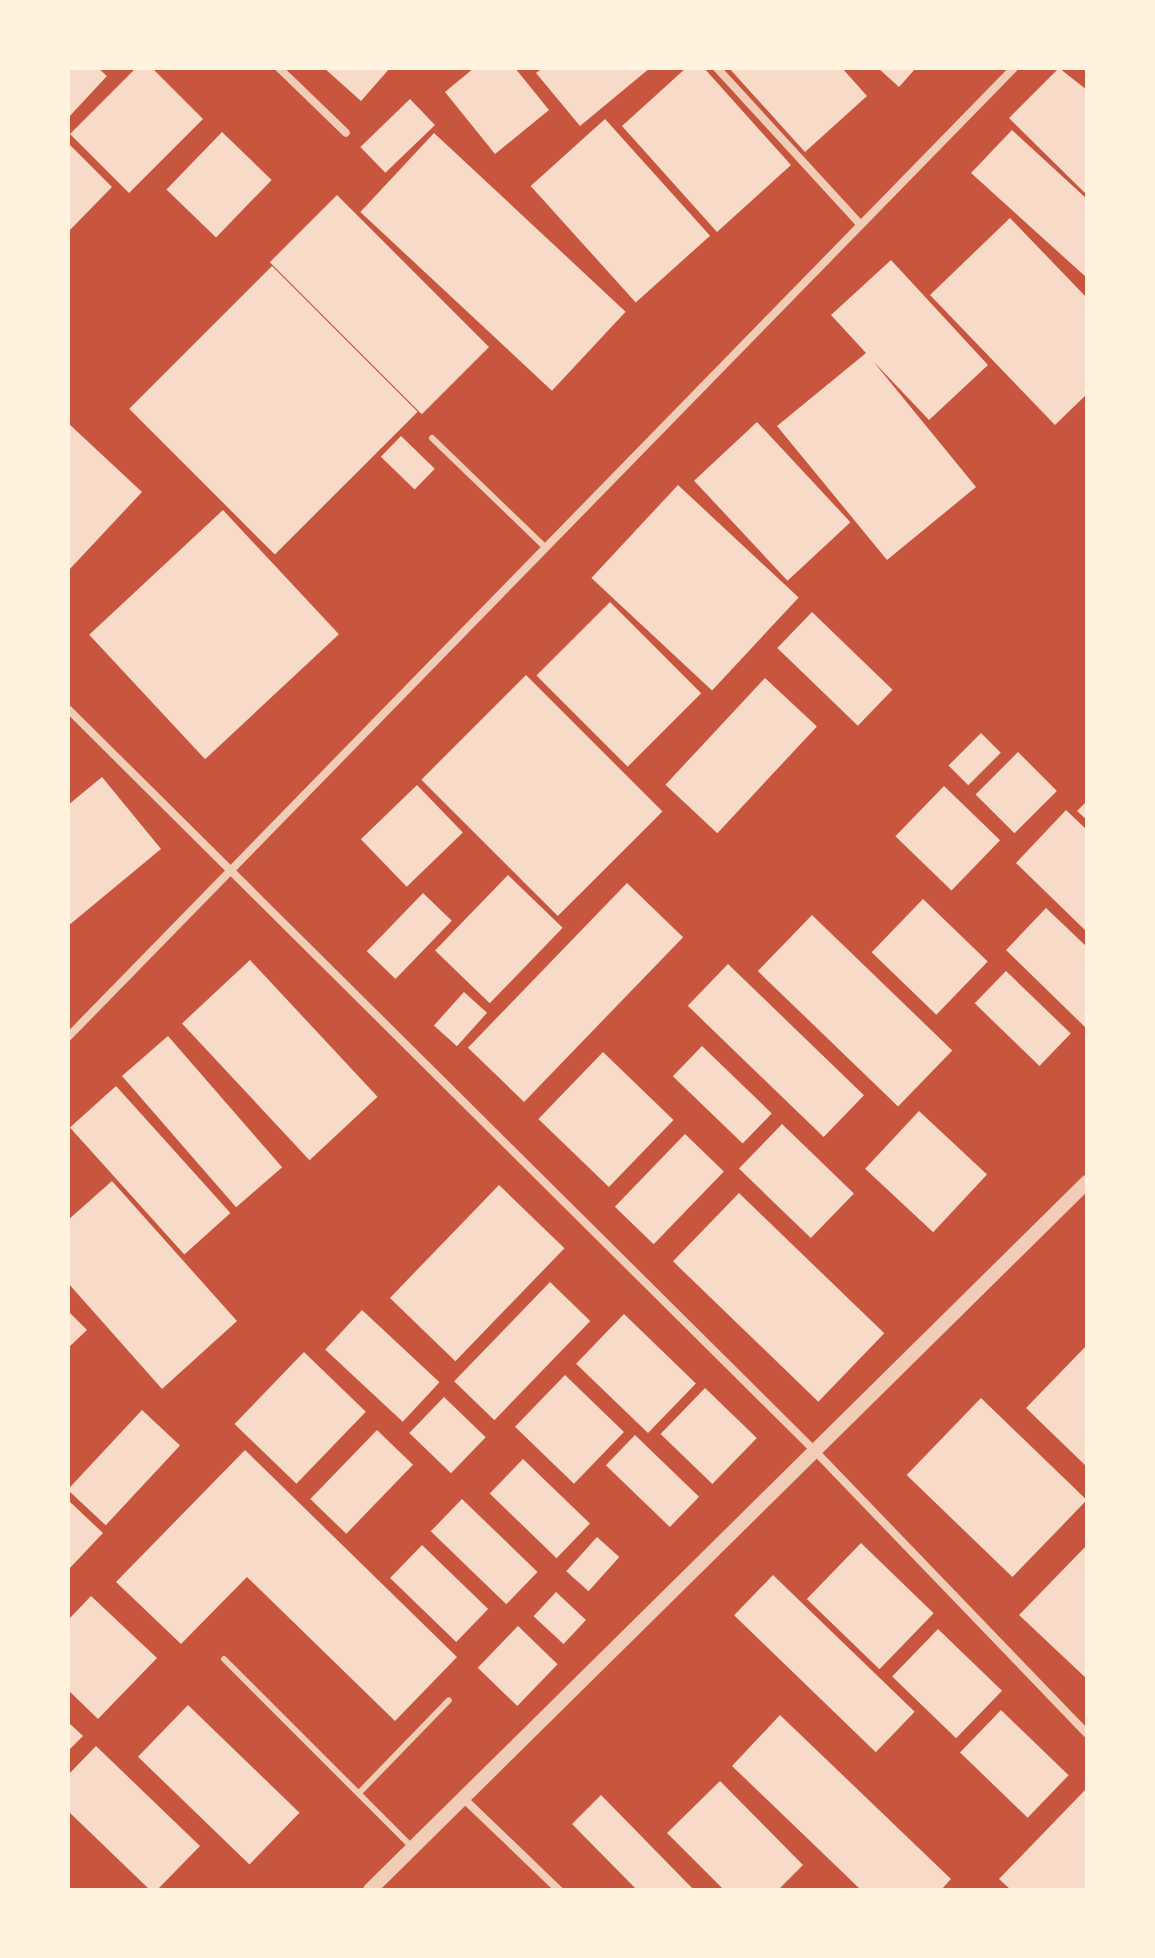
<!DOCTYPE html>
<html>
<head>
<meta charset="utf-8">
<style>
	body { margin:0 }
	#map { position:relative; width:1155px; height:1958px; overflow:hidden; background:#c8553d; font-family:"Libre Baskerville",serif }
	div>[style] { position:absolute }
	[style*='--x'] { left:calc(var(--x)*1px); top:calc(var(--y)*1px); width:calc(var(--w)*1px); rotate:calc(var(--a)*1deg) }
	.building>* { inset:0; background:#f7dbc8; transform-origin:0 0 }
	.service>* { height:6px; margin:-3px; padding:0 3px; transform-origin:3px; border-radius:3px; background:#f1ccb7 }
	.minor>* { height:8px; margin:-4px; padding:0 4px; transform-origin:4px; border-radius:4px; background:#f1ccb7 }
	.tertiary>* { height:14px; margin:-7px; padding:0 7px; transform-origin:7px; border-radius:7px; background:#f1ccb7 }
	span { translate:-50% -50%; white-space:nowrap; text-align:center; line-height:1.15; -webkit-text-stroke:8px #fff3e0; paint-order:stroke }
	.frame { position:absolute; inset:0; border:70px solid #fff3e0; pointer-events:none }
</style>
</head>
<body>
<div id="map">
	<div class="building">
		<div style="clip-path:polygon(68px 68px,98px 68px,107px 76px,68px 118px)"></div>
		<div style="clip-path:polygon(136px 68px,152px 68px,203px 119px,129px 193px,70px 134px)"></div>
		<div style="clip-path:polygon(324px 68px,390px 68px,361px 101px)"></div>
		<div style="clip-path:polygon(474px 68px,515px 68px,549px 110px,495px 154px,445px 92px)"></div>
		<div style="clip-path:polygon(543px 68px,650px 68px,580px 126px,536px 73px)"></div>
		<div style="clip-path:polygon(686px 68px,704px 68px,791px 165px,717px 232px,622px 126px)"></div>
		<div style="clip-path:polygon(729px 68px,842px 68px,867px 96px,805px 152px)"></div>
		<div style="clip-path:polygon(878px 68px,916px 68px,899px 87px)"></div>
		<div style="clip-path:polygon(1059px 68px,1087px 90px,1087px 195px,1009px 118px)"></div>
		<div style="left:410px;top:99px;width:36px;height:69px;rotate:46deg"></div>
		<div style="left:605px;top:119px;width:157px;height:100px;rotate:48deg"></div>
		<div style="clip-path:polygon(1012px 130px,1087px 199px,1087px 278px,971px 173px)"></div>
		<div style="left:222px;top:132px;width:69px;height:80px;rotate:44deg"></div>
		<div style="left:434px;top:133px;width:262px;height:108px;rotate:43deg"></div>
		<div style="clip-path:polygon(68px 143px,112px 187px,68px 232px)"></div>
		<div style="left:337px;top:195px;width:215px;height:95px;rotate:45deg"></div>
		<div style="clip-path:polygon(1010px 218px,1087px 298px,1087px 394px,1055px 425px,930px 295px)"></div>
		<div style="clip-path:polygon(891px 260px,988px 365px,929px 420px,873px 361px,976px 487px,887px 560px,777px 426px,866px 353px,831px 315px)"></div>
		<div style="left:272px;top:266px;width:206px;height:202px;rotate:45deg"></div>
		<div style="left:757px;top:422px;width:137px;height:86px;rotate:47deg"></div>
		<div style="clip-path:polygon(68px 423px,142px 492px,68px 571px)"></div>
		<div style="left:401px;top:436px;width:47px;height:29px;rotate:44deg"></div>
		<div style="left:678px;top:485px;width:165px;height:127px;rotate:43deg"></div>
		<div style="left:223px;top:510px;width:170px;height:183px;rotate:47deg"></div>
		<div style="left:610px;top:602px;width:129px;height:104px;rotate:45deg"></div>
		<div style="left:812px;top:612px;width:112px;height:50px;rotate:44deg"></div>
		<div style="left:526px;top:675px;width:193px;height:148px;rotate:45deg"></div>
		<div style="left:765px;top:678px;width:71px;height:146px;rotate:43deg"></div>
		<div style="left:981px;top:733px;width:28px;height:46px;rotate:45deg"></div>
		<div style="left:1018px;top:752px;width:55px;height:60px;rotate:45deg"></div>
		<div style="clip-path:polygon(102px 777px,161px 849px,68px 926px,68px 805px)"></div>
		<div style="left:417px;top:785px;width:66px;height:78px;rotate:46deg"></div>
		<div style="left:944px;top:786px;width:78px;height:70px;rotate:44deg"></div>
		<div style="clip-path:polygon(1087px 801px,1087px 820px,1077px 811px)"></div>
		<div style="clip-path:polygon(1066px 810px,1087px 830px,1087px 932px,1016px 863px)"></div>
		<div style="left:508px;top:875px;width:76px;height:105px;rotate:44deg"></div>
		<div style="left:627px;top:883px;width:78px;height:229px;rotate:44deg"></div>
		<div style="left:423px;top:893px;width:40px;height:81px;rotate:44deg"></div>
		<div style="left:923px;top:899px;width:90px;height:74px;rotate:44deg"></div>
		<div style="clip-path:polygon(1046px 908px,1087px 947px,1087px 1029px,1006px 950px)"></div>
		<div style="left:812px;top:915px;width:195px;height:78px;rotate:44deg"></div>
		<div style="left:250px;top:960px;width:187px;height:93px;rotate:47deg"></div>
		<div style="left:728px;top:964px;width:189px;height:58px;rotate:44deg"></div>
		<div style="left:1006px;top:971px;width:90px;height:45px;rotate:44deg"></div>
		<div style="left:464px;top:992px;width:31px;height:45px;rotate:42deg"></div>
		<div style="left:168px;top:1036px;width:174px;height:61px;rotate:49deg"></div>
		<div style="left:702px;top:1046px;width:97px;height:42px;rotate:44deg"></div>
		<div style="left:603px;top:1052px;width:98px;height:93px;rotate:44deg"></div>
		<div style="left:116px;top:1086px;width:171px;height:62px;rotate:48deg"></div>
		<div style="left:919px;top:1111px;width:93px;height:79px;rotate:43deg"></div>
		<div style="left:782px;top:1124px;width:100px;height:62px;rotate:44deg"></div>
		<div style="left:685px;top:1134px;width:54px;height:101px;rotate:44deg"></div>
		<div style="clip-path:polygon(112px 1181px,237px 1321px,162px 1389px,68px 1283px,68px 1220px)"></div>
		<div style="left:499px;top:1185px;width:91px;height:157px;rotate:44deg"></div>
		<div style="left:739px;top:1193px;width:202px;height:95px;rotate:44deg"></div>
		<div style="left:550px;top:1282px;width:56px;height:138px;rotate:44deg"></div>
		<div style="left:362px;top:1310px;width:106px;height:54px;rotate:43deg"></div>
		<div style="clip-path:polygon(68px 1311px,87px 1330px,68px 1348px)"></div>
		<div style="left:624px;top:1314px;width:100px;height:69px;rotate:44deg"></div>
		<div style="clip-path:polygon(1087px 1345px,1087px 1467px,1026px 1408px)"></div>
		<div style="left:304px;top:1352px;width:86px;height:100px;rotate:44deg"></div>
		<div style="left:565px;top:1375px;width:82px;height:72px;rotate:44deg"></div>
		<div style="left:705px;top:1388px;width:72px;height:64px;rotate:44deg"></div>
		<div style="left:444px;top:1397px;width:58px;height:50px;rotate:44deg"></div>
		<div style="left:981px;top:1398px;width:147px;height:107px;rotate:44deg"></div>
		<div style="left:142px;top:1410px;width:52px;height:109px;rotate:43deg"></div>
		<div style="left:377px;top:1430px;width:50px;height:96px;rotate:44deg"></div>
		<div style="left:635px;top:1435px;width:89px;height:42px;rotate:44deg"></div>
		<div style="clip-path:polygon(245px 1450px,457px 1657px,395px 1721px,247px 1577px,181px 1644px,116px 1582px)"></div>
		<div style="left:523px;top:1459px;width:93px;height:48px;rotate:44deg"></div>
		<div style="left:462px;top:1499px;width:105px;height:45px;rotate:44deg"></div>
		<div style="clip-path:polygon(68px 1500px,103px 1533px,68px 1570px)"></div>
		<div style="left:597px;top:1537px;width:30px;height:46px;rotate:42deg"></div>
		<div style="left:861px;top:1543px;width:101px;height:78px;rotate:44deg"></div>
		<div style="left:422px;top:1545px;width:92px;height:46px;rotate:44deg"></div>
		<div style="clip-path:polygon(1087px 1545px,1087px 1679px,1019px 1615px)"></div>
		<div style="left:773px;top:1575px;width:197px;height:56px;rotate:44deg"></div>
		<div style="left:556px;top:1592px;width:41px;height:33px;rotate:43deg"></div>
		<div style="clip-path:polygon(91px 1596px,157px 1658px,98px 1719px,68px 1690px,68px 1620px)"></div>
		<div style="left:518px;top:1626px;width:55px;height:58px;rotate:44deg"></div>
		<div style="left:938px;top:1629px;width:89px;height:66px;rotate:44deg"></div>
		<div style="left:188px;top:1705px;width:155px;height:72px;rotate:44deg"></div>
		<div style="left:1001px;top:1710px;width:94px;height:59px;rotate:44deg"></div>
		<div style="clip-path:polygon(780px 1715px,951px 1879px,941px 1890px,861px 1890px,732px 1766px)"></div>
		<div style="clip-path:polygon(68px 1722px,83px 1736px,68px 1751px)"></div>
		<div style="clip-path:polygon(96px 1746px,200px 1846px,157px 1890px,150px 1890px,68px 1811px,68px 1775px)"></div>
		<div style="clip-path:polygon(720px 1781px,803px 1865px,778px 1890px,724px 1890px,667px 1833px)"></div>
		<div style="clip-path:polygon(1087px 1788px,1087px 1890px,1011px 1890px,999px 1879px)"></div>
		<div style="clip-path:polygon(601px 1795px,694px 1890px,637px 1890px,572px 1824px)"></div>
	</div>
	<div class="service">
		<div style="--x:432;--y:438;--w:158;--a:44"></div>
		<div style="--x:224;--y:1659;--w:267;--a:45"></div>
		<div style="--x:359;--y:1793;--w:129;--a:-45.9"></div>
	</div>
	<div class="minor">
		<div style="--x:279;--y:68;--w:93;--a:44.1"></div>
		<div style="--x:717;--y:68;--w:212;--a:47.5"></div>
		<div style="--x:68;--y:709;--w:1050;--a:44.81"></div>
		<div style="--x:813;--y:1449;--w:395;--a:46.1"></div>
		<div style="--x:68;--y:1037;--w:1354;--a:-45.69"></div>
		<div style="--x:463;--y:1798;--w:133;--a:43.8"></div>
	</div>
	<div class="tertiary">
		<div style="--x:370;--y:1890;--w:1008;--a:-44.64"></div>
	</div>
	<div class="frame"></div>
</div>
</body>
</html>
